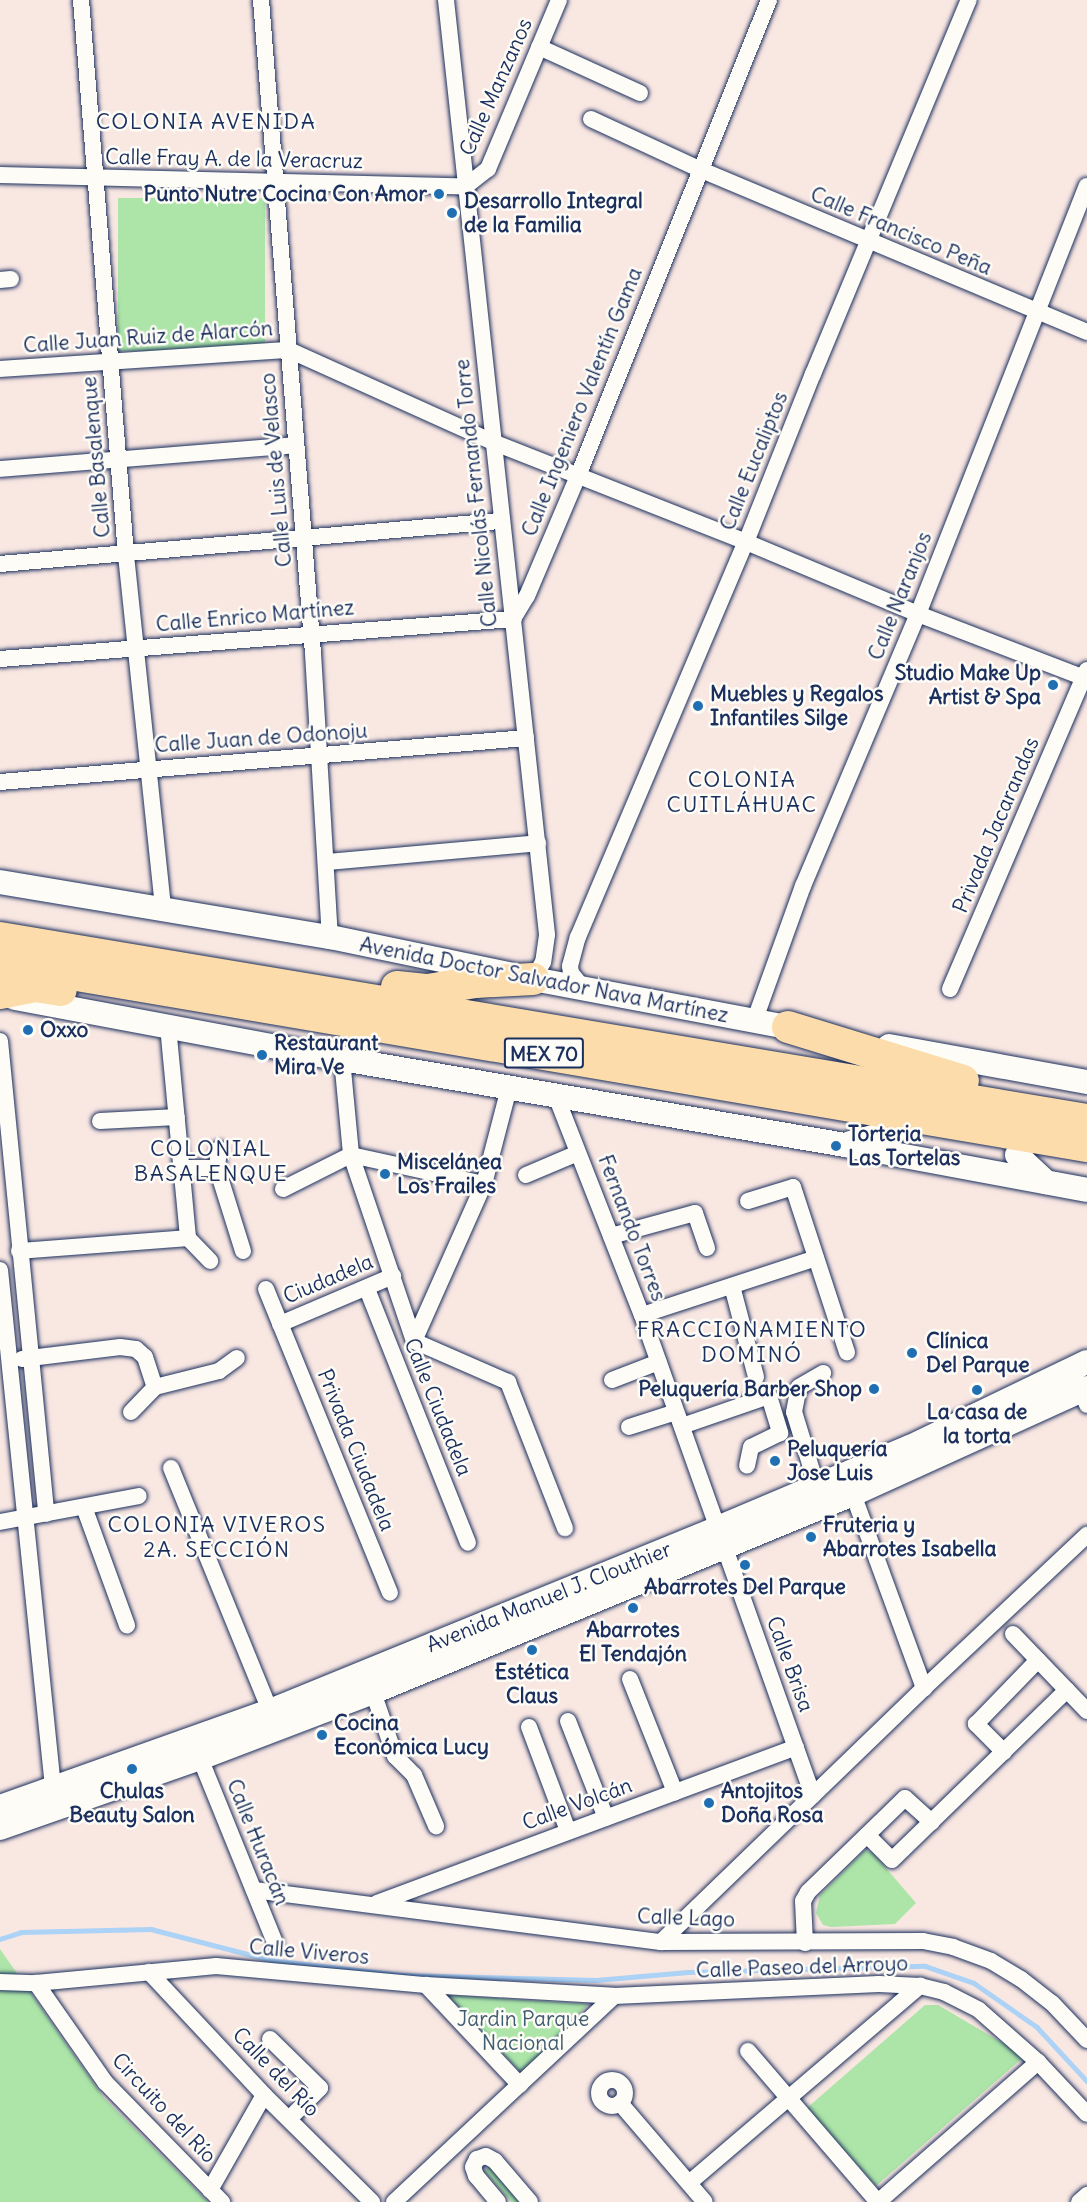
<!DOCTYPE html>
<html>
<head>
<meta charset="utf-8">
<style>
	body { margin:0 }
	#map { position:relative; width:1087px; height:2202px; overflow:hidden; background:#f9e7e2; font-family:Delius,sans-serif }
	div>[style] { position:absolute }
	[style*='--x'] { left:calc(var(--x)*1px); top:calc(var(--y)*1px); width:calc(var(--w)*1px); rotate:calc(var(--a)*1deg) }
	.green>* { inset:0; background:#ade5a8; transform-origin:0 0 }
	.stream>* { height:4.5px; margin:-2.25px; padding:0 2.25px; transform-origin:2.25px; border-radius:2.25px; background:#acd2f5 }
	.roads { filter:drop-shadow(0 0 2px #1b2f5e) drop-shadow(0 0 2px #1b2f5e) }
	.street>* { height:16px; margin:-8px; padding:0 8px; transform-origin:8px; border-radius:8px; background:#fdfcf7 }
	.street>.ring { margin:-8px; padding:0; box-sizing:content-box; background:none; border:16px solid #fdfcf7; border-radius:50% }
	.secondary>* { height:24px; margin:-12px; padding:0 12px; transform-origin:12px; border-radius:12px; background:#fdfcf7 }
	.highway>* { height:32px; margin:-16px; padding:0 16px; transform-origin:16px; border-radius:16px; background:#fcdcab }
	.dots>* { width:16px; height:16px; translate:-50% -50%; box-sizing:border-box; border:3px solid #fdfcf7; border-radius:50% }
	span { translate:-50% -50%; white-space:nowrap; text-align:center; line-height:1.15; -webkit-text-stroke:5px #fdfcf7; paint-order:stroke }
	.shield-label span { padding:2px 4px; background:#fdfcf7; border:2px solid; border-radius:4px; -webkit-text-stroke-width:0 }
	.shield-label { font-size:20px; color:#1b2f5e; font-weight:700 }
	.street-label { font-size:21px; color:#1b2f5e }
	.poi-label { font-size:21px; color:#1b2f5e; font-weight:700 }
	.right { translate:-100% -50%; text-align:right }
	.left { translate:0 -50%; text-align:left }
	.park-label { font-size:21px; color:#405c70 }
	.neighbourhood-label { font-size:22px; color:#1b2f5e; letter-spacing:1.5px }
</style>
</head>
<body>
<div id="map">
	<div class="green">
		<div style="left:118px;top:198px;width:147px;height:153px"></div>
		<div style="clip-path:polygon(865px 1850px,873px 1853px,916px 1903px,895px 1924px,831px 1927px,823px 1925px,816px 1913px,820px 1895px)"></div>
		<div style="clip-path:polygon(0 1949px,104px 2098px,208px 2202px,0 2202px)"></div>
		<div style="clip-path:polygon(447px 1995px,588px 2004px,525px 2077px)"></div>
		<div style="clip-path:polygon(925px 2005px,938px 2005px,1025px 2056px,876px 2186px,807px 2108px)"></div>
		<div style="clip-path:polygon(491px 2165px,524px 2202px,511px 2202px,484px 2171px)"></div>
	</div>
	<div class="stream">
		<div style="--x:0;--y:1939;--w:22;--a:-18"></div>
		<div style="--x:21;--y:1932;--w:130;--a:-1.3"></div>
		<div style="--x:151;--y:1929;--w:124;--a:14.5"></div>
		<div style="--x:271;--y:1960;--w:133;--a:6.5"></div>
		<div style="--x:403;--y:1975;--w:193;--a:1.5"></div>
		<div style="--x:596;--y:1980;--w:92;--a:-5"></div>
		<div style="--x:688;--y:1972;--w:237;--a:-1.5"></div>
		<div style="--x:925;--y:1966;--w:52;--a:19.1"></div>
		<div style="--x:974;--y:1983;--w:77;--a:34.9"></div>
		<div style="--x:1037;--y:2027;--w:74;--a:47.2"></div>
	</div>
	<div class="roads">
		<div class="street">
			<div style="--x:81;--y:0;--w:557;--a:85.36"></div>
			<div style="--x:126;--y:555;--w:357;--a:84"></div>
			<div style="--x:261;--y:0;--w:655;--a:85.45"></div>
			<div style="--x:313;--y:653;--w:285;--a:86.6"></div>
			<div style="--x:446;--y:0;--w:940;--a:83.83"></div>
			<div style="--x:547;--y:935;--w:27;--a:98"></div>
			<div style="--x:543;--y:962;--w:20;--a:120"></div>
			<div style="--x:539;--y:47;--w:111;--a:24.5"></div>
			<div style="--x:591;--y:119;--w:119;--a:24.8"></div>
			<div style="--x:699;--y:169;--w:421;--a:22.8"></div>
			<div style="--x:0;--y:175;--w:466;--a:1.4"></div>
			<div style="--x:466;--y:186;--w:28;--a:-38"></div>
			<div style="--x:488;--y:169;--w:183;--a:-67.2"></div>
			<div style="--x:0;--y:280;--w:11;--a:-5"></div>
			<div style="--x:0;--y:369;--w:290;--a:-3.8"></div>
			<div style="--x:289;--y:350;--w:226;--a:24.3"></div>
			<div style="--x:495;--y:443;--w:270;--a:21.5"></div>
			<div style="--x:746;--y:542;--w:186;--a:22.7"></div>
			<div style="--x:918;--y:614;--w:181;--a:21"></div>
			<div style="--x:0;--y:469;--w:297;--a:-4.6"></div>
			<div style="--x:0;--y:564;--w:502;--a:-4.92"></div>
			<div style="--x:0;--y:659;--w:515;--a:-4.46"></div>
			<div style="--x:513;--y:619;--w:27;--a:-59"></div>
			<div style="--x:527;--y:596;--w:130;--a:-67"></div>
			<div style="--x:578;--y:476;--w:513;--a:-68.14"></div>
			<div style="--x:0;--y:782;--w:528;--a:-4.78"></div>
			<div style="--x:327;--y:862;--w:212;--a:-5.1"></div>
			<div style="--x:584;--y:989;--w:21;--a:-129"></div>
			<div style="--x:571;--y:973;--w:7;--a:-98"></div>
			<div style="--x:570;--y:966;--w:30;--a:-75"></div>
			<div style="--x:578;--y:937;--w:429;--a:-67"></div>
			<div style="--x:746;--y:542;--w:181;--a:-68.3"></div>
			<div style="--x:813;--y:374;--w:405;--a:-67.4"></div>
			<div style="--x:950;--y:989;--w:347;--a:-66.8"></div>
			<div style="--x:754;--y:1022;--w:145;--a:-70.2"></div>
			<div style="--x:803;--y:886;--w:295;--a:-67.1"></div>
			<div style="--x:918;--y:614;--w:460;--a:-68.5"></div>
			<div style="--x:168;--y:1026;--w:213;--a:84.6"></div>
			<div style="--x:0;--y:1041;--w:475;--a:84.4"></div>
			<div style="--x:342;--y:1059;--w:96;--a:84.6"></div>
			<div style="--x:351;--y:1155;--w:196;--a:71.3"></div>
			<div style="--x:556;--y:1096;--w:235;--a:68.6"></div>
			<div style="--x:642;--y:1315;--w:510;--a:70.43"></div>
			<div style="--x:100;--y:1121;--w:77;--a:-3"></div>
			<div style="--x:219;--y:1149;--w:19;--a:96"></div>
			<div style="--x:217;--y:1168;--w:87;--a:72.6"></div>
			<div style="--x:181;--y:1168;--w:36;--a:0"></div>
			<div style="--x:526;--y:1175;--w:56;--a:-22.9"></div>
			<div style="--x:283;--y:1189;--w:76;--a:-26.6"></div>
			<div style="--x:351;--y:1155;--w:136;--a:12.3"></div>
			<div style="--x:748;--y:1201;--w:47;--a:-17.3"></div>
			<div style="--x:793;--y:1187;--w:174;--a:71.9"></div>
			<div style="--x:611;--y:1236;--w:87;--a:-15.3"></div>
			<div style="--x:695;--y:1213;--w:37;--a:71"></div>
			<div style="--x:188;--y:1238;--w:32;--a:46"></div>
			<div style="--x:19;--y:1251;--w:169;--a:-4.4"></div>
			<div style="--x:0;--y:1270;--w:530;--a:84.15"></div>
			<div style="--x:732;--y:1286;--w:94;--a:75.2"></div>
			<div style="--x:266;--y:1289;--w:328;--a:67.8"></div>
			<div style="--x:367;--y:1289;--w:273;--a:68.3"></div>
			<div style="--x:642;--y:1315;--w:183;--a:-18.1"></div>
			<div style="--x:280;--y:1324;--w:123;--a:-23"></div>
			<div style="--x:414;--y:1341;--w:172;--a:-66"></div>
			<div style="--x:484;--y:1184;--w:99;--a:-75.4"></div>
			<div style="--x:414;--y:1341;--w:103;--a:23.6"></div>
			<div style="--x:508;--y:1382;--w:157;--a:68.7"></div>
			<div style="--x:22;--y:1359;--w:99;--a:-7"></div>
			<div style="--x:120;--y:1347;--w:16;--a:7"></div>
			<div style="--x:136;--y:1349;--w:12;--a:42"></div>
			<div style="--x:145;--y:1357;--w:32;--a:72"></div>
			<div style="--x:612;--y:1380;--w:50;--a:-21"></div>
			<div style="--x:1077;--y:1381;--w:26;--a:67"></div>
			<div style="--x:131;--y:1412;--w:35;--a:-46"></div>
			<div style="--x:155;--y:1387;--w:66;--a:-14"></div>
			<div style="--x:219;--y:1371;--w:22;--a:-36"></div>
			<div style="--x:682;--y:1426;--w:92;--a:-19"></div>
			<div style="--x:769;--y:1396;--w:39;--a:73"></div>
			<div style="--x:780;--y:1433;--w:32;--a:154"></div>
			<div style="--x:751;--y:1447;--w:19;--a:102"></div>
			<div style="--x:629;--y:1427;--w:49;--a:-17.7"></div>
			<div style="--x:171;--y:1468;--w:262;--a:67.8"></div>
			<div style="--x:817;--y:1487;--w:78;--a:-107"></div>
			<div style="--x:794;--y:1412;--w:25;--a:-79"></div>
			<div style="--x:799;--y:1387;--w:28;--a:-30"></div>
			<div style="--x:853;--y:1494;--w:207;--a:69.9"></div>
			<div style="--x:84;--y:1507;--w:126;--a:70"></div>
			<div style="--x:0;--y:1522;--w:141;--a:-10.6"></div>
			<div style="--x:1013;--y:1634;--w:107;--a:46.1"></div>
			<div style="--x:630;--y:1679;--w:122;--a:68.3"></div>
			<div style="--x:373;--y:1692;--w:68;--a:71"></div>
			<div style="--x:395;--y:1756;--w:27;--a:45"></div>
			<div style="--x:414;--y:1775;--w:56;--a:66.7"></div>
			<div style="--x:568;--y:1721;--w:104;--a:68.6"></div>
			<div style="--x:529;--y:1727;--w:111;--a:69.4"></div>
			<div style="--x:1004;--y:1752;--w:40;--a:-135"></div>
			<div style="--x:976;--y:1724;--w:89;--a:-45.9"></div>
			<div style="--x:200;--y:1758;--w:200;--a:67.9"></div>
			<div style="--x:867;--y:1835;--w:35;--a:45"></div>
			<div style="--x:892;--y:1860;--w:244;--a:-44.2"></div>
			<div style="--x:254;--y:1890;--w:410;--a:7.3"></div>
			<div style="--x:661;--y:1942;--w:262;--a:-0.2"></div>
			<div style="--x:923;--y:1941;--w:31;--a:11"></div>
			<div style="--x:953;--y:1947;--w:40;--a:20.2"></div>
			<div style="--x:991;--y:1961;--w:35;--a:31"></div>
			<div style="--x:1021;--y:1979;--w:39;--a:38"></div>
			<div style="--x:1052;--y:2003;--w:51;--a:46.6"></div>
			<div style="--x:377;--y:1903;--w:447;--a:-20.4"></div>
			<div style="--x:661;--y:1942;--w:366;--a:-44"></div>
			<div style="--x:924;--y:1688;--w:224;--a:-43.2"></div>
			<div style="--x:805;--y:1943;--w:42;--a:-92.7"></div>
			<div style="--x:803;--y:1901;--w:10;--a:-61"></div>
			<div style="--x:808;--y:1892;--w:135;--a:-44.1"></div>
			<div style="--x:905;--y:1798;--w:36;--a:42"></div>
			<div style="--x:149;--y:1972;--w:168;--a:46.9"></div>
			<div style="--x:264;--y:2095;--w:152;--a:44.7"></div>
			<div style="--x:0;--y:1982;--w:36;--a:2"></div>
			<div style="--x:36;--y:1983;--w:181;--a:-5.4"></div>
			<div style="--x:216;--y:1966;--w:211;--a:5.2"></div>
			<div style="--x:426;--y:1985;--w:188;--a:3.3"></div>
			<div style="--x:614;--y:1996;--w:265;--a:-2.6"></div>
			<div style="--x:879;--y:1984;--w:41;--a:2.8"></div>
			<div style="--x:920;--y:1986;--w:25;--a:14"></div>
			<div style="--x:944;--y:1992;--w:39;--a:27"></div>
			<div style="--x:979;--y:2010;--w:79;--a:41.4"></div>
			<div style="--x:1038;--y:2062;--w:71;--a:46.7"></div>
			<div style="--x:36;--y:1983;--w:121;--a:55.1"></div>
			<div style="--x:105;--y:2082;--w:168;--a:45.7"></div>
			<div style="--x:426;--y:1985;--w:137;--a:46.8"></div>
			<div style="--x:270;--y:2039;--w:70;--a:44.4"></div>
			<div style="--x:320;--y:2088;--w:44;--a:135"></div>
			<div style="--x:748;--y:2051;--w:199;--a:49.3"></div>
			<div class="ring" style="left:599px;top:2080px;width:10px;height:10px"></div>
			<div style="--x:620;--y:2103;--w:130;--a:49.4"></div>
			<div style="--x:689;--y:2183;--w:304;--a:-40.5"></div>
			<div style="--x:210;--y:2190;--w:109;--a:-60.4"></div>
			<div style="--x:394;--y:2202;--w:301;--a:-43.1"></div>
			<div style="--x:498;--y:2202;--w:34;--a:-130"></div>
			<div style="--x:476;--y:2176;--w:9;--a:-108"></div>
			<div style="--x:473;--y:2167;--w:9;--a:-63"></div>
			<div style="--x:477;--y:2159;--w:9;--a:-18"></div>
			<div style="--x:486;--y:2156;--w:10;--a:29"></div>
			<div style="--x:495;--y:2161;--w:54;--a:49.5"></div>
			<div style="--x:878;--y:2202;--w:213;--a:-41.2"></div>
			<div style="--x:1079;--y:2202;--w:11;--a:-41"></div>
		</div>
		<div class="secondary">
			<div style="--x:0;--y:882;--w:335;--a:9.5"></div>
			<div style="--x:330;--y:937;--w:207;--a:11.7"></div>
			<div style="--x:533;--y:979;--w:276;--a:10.7"></div>
			<div style="--x:15;--y:998;--w:333;--a:10.6"></div>
			<div style="--x:342;--y:1059;--w:510;--a:9.7"></div>
			<div style="--x:845;--y:1145;--w:246;--a:10.5"></div>
			<div style="--x:889;--y:1046;--w:201;--a:10.3"></div>
			<div style="--x:850;--y:1143;--w:47;--a:-14.9"></div>
			<div style="--x:1017;--y:1155;--w:40;--a:43"></div>
			<div style="--x:0;--y:1807;--w:287;--a:-19.6"></div>
			<div style="--x:270;--y:1711;--w:484;--a:-22.2"></div>
			<div style="--x:718;--y:1528;--w:208;--a:-22.9"></div>
			<div style="--x:910;--y:1447;--w:196;--a:-25.7"></div>
			<div style="--x:0;--y:1828;--w:212;--a:-19.3"></div>
			<div style="--x:200;--y:1758;--w:185;--a:-20.9"></div>
			<div style="--x:373;--y:1692;--w:519;--a:-22.42"></div>
			<div style="--x:853;--y:1494;--w:257;--a:-24.4"></div>
		</div>
		<div class="highway">
			<div style="--x:0;--y:938;--w:1102;--a:9.51"></div>
			<div style="--x:0;--y:962;--w:1102;--a:9.61"></div>
			<div style="--x:397;--y:987;--w:31;--a:6"></div>
			<div style="--x:428;--y:990;--w:48;--a:-9.7"></div>
			<div style="--x:475;--y:982;--w:58;--a:-3"></div>
			<div style="--x:0;--y:993;--w:36;--a:-11"></div>
			<div style="--x:35;--y:986;--w:26;--a:9"></div>
			<div style="--x:788;--y:1027;--w:183;--a:17.1"></div>
		</div>
	</div>
	<div class="dots">
		<div style="left:439px;top:194px;background:#1f6fb2"></div>
		<div style="left:452px;top:213px;background:#1f6fb2"></div>
		<div style="left:1053px;top:685px;background:#1f6fb2"></div>
		<div style="left:698px;top:706px;background:#1f6fb2"></div>
		<div style="left:28px;top:1030px;background:#1f6fb2"></div>
		<div style="left:262px;top:1055px;background:#1f6fb2"></div>
		<div style="left:836px;top:1146px;background:#1f6fb2"></div>
		<div style="left:385px;top:1174px;background:#1f6fb2"></div>
		<div style="left:912px;top:1353px;background:#1f6fb2"></div>
		<div style="left:874px;top:1389px;background:#1f6fb2"></div>
		<div style="left:977px;top:1390px;background:#1f6fb2"></div>
		<div style="left:775px;top:1461px;background:#1f6fb2"></div>
		<div style="left:811px;top:1537px;background:#1f6fb2"></div>
		<div style="left:745px;top:1565px;background:#1f6fb2"></div>
		<div style="left:633px;top:1608px;background:#1f6fb2"></div>
		<div style="left:532px;top:1650px;background:#1f6fb2"></div>
		<div style="left:322px;top:1735px;background:#1f6fb2"></div>
		<div style="left:132px;top:1769px;background:#1f6fb2"></div>
		<div style="left:709px;top:1803px;background:#1f6fb2"></div>
	</div>
	<div class="shield-label">
		<span style="left:544px;top:1053px">MEX 70</span>
	</div>
	<div class="street-label">
		<span style="left:496px;top:87px;rotate:-66deg">Calle Manzanos</span>
		<span style="left:234px;top:159px;rotate:1deg">Calle Fray A. de la Veracruz</span>
		<span style="left:901px;top:231px;rotate:23deg">Calle Francisco Peña</span>
		<span style="left:148px;top:337px;rotate:-4deg">Calle Juan Ruiz de Alarcón</span>
		<span style="left:582px;top:402px;rotate:-68deg">Calle Ingeniero Valentín Gama</span>
		<span style="left:96px;top:457px;rotate:-95deg">Calle Basalenque</span>
		<span style="left:754px;top:461px;rotate:-68deg">Calle Eucaliptos</span>
		<span style="left:276px;top:470px;rotate:-95deg">Calle Luis de Velasco</span>
		<span style="left:476px;top:493px;rotate:-96deg">Calle Nicolás Fernando Torre</span>
		<span style="left:900px;top:596px;rotate:-68deg">Calle Naranjos</span>
		<span style="left:255px;top:616px;rotate:-5deg">Calle Enrico Martínez</span>
		<span style="left:261px;top:738px;rotate:-4deg">Calle Juan de Odonoju</span>
		<span style="left:996px;top:825px;rotate:-67deg">Privada Jacarandas</span>
		<span style="left:544px;top:980px;rotate:11deg">Avenida Doctor Salvador Nava Martínez</span>
		<span style="left:632px;top:1228px;rotate:69deg">Fernando Torres</span>
		<span style="left:328px;top:1279px;rotate:-23deg">Ciudadela</span>
		<span style="left:438px;top:1407px;rotate:68deg">Calle Ciudadela</span>
		<span style="left:356px;top:1450px;rotate:68deg">Privada Ciudadela</span>
		<span style="left:549px;top:1597px;rotate:-22deg">Avenida Manuel J. Clouthier</span>
		<span style="left:790px;top:1664px;rotate:70deg">Calle Brisa</span>
		<span style="left:577px;top:1804px;rotate:-20deg">Calle Volcán</span>
		<span style="left:258px;top:1842px;rotate:68deg">Calle Huracán</span>
		<span style="left:686px;top:1918px;rotate:2deg">Calle Lago</span>
		<span style="left:309px;top:1952px;rotate:5deg">Calle Viveros</span>
		<span style="left:802px;top:1967px;rotate:-2deg">Calle Paseo del Arroyo</span>
		<span style="left:276px;top:2072px;rotate:46deg">Calle del Río</span>
		<span style="left:164px;top:2108px;rotate:47deg">Circuito del Río</span>
	</div>
	<div class="poi-label">
		<span class="right" style="left:427px;top:194px">Punto Nutre Cocina Con Amor</span>
		<span class="left" style="left:464px;top:213px">Desarrollo Integral<br>de la Familia</span>
		<span class="right" style="left:1041px;top:685px">Studio Make Up<br>Artist &amp; Spa</span>
		<span class="left" style="left:710px;top:706px">Muebles y Regalos<br>Infantiles Silge</span>
		<span class="left" style="left:40px;top:1030px">Oxxo</span>
		<span class="left" style="left:274px;top:1055px">Restaurant<br>Mira Ve</span>
		<span class="left" style="left:848px;top:1146px">Torteria<br>Las Tortelas</span>
		<span class="left" style="left:397px;top:1174px">Miscelánea<br>Los Frailes</span>
		<span class="left" style="left:926px;top:1353px">Clínica<br>Del Parque</span>
		<span class="right" style="left:862px;top:1389px">Peluquería Barber Shop</span>
		<span style="left:977px;top:1424px">La casa de<br>la torta</span>
		<span class="left" style="left:787px;top:1461px">Peluquería<br>Jose Luis</span>
		<span class="left" style="left:823px;top:1537px">Fruteria y<br>Abarrotes Isabella</span>
		<span style="left:745px;top:1587px">Abarrotes Del Parque</span>
		<span style="left:633px;top:1642px">Abarrotes<br>El Tendajón</span>
		<span style="left:532px;top:1684px">Estética<br>Claus</span>
		<span class="left" style="left:334px;top:1735px">Cocina<br>Económica Lucy</span>
		<span style="left:132px;top:1803px">Chulas<br>Beauty Salon</span>
		<span class="left" style="left:721px;top:1803px">Antojitos<br>Doña Rosa</span>
	</div>
	<div class="park-label">
		<span style="left:523px;top:2031px">Jardin Parque<br>Nacional</span>
	</div>
	<div class="neighbourhood-label">
		<span style="left:206px;top:122px">COLONIA AVENIDA</span>
		<span style="left:742px;top:792px">COLONIA<br>CUITLÁHUAC</span>
		<span style="left:211px;top:1161px">COLONIAL<br>BASALENQUE</span>
		<span style="left:752px;top:1342px">FRACCIONAMIENTO<br>DOMINÓ</span>
		<span style="left:217px;top:1537px">COLONIA VIVEROS<br>2A. SECCIÓN</span>
	</div>
</div>
</body>
</html>
